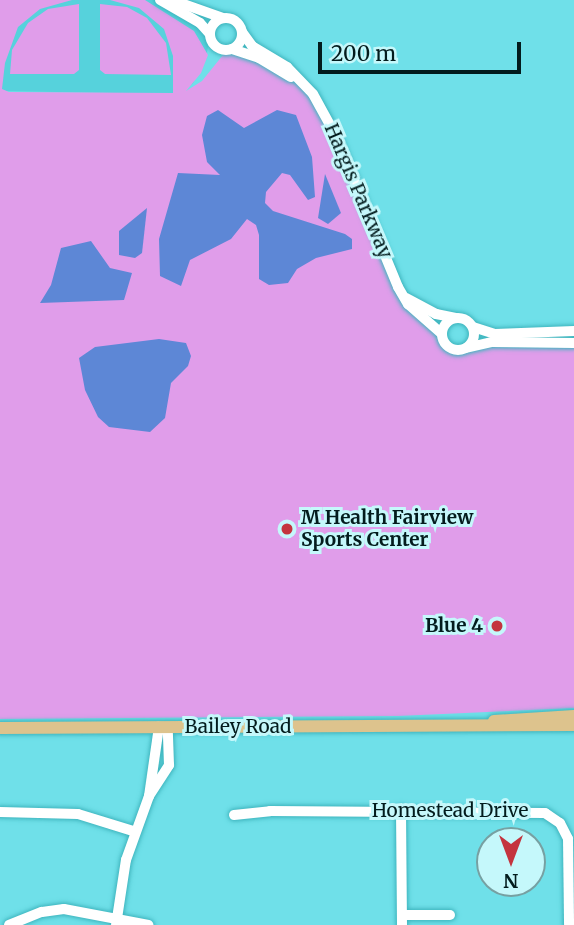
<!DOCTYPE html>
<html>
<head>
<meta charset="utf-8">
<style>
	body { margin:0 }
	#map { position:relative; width:574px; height:925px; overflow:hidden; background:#6fe0e9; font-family:Merriweather,serif }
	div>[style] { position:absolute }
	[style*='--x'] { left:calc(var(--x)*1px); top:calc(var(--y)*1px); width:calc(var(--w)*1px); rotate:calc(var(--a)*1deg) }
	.built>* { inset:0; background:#56d2dc }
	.green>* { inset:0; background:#e09dea }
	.water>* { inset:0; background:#5d87d6 }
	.roads { filter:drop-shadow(0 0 2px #3fb5be) drop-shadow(0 0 2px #3fb5be) }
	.minor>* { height:10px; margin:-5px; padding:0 5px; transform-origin:5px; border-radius:5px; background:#fff }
	.minor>.ring { margin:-5px; padding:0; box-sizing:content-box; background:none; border:10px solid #fff; border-radius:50% }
	.major>* { height:12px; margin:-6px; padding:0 6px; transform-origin:6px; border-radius:6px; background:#ddc38d }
	.dots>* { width:19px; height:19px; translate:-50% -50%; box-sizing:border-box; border:4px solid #c5f8fb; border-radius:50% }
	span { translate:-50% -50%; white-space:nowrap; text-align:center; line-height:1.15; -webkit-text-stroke:6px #c5f8fb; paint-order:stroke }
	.street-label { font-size:19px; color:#031c1d }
	.poi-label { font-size:19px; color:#031c1d; font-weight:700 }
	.left { translate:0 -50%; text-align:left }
	.right { translate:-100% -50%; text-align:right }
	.north { position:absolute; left:476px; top:827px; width:70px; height:70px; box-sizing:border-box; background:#c5f8fb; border:2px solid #77a0a2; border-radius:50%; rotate:180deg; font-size:19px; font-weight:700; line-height:28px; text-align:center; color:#031c1d }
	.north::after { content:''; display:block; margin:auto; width:24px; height:32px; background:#c4343e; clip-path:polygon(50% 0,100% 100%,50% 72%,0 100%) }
	.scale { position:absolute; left:318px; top:42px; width:203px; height:32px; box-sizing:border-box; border:4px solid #031c1d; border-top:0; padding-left:9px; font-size:21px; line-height:24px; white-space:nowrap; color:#031c1d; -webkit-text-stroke:5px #c5f8fb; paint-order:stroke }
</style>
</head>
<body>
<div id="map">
	<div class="built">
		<div style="clip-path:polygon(0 0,160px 0,210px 34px,206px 59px,193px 83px,184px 91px,171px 94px,0 91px)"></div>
	</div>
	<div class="green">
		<div style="clip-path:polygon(0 0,72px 0,40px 9px,18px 27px,5px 63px,2px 89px,9px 92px,173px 93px,173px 56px,164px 29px,139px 8px,110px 0,145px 0,194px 31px,208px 55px,201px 73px,186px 91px,202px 81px,227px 50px,259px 58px,313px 94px,394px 280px,447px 345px,459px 350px,474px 345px,574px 343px,574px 708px,398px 716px,0 719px)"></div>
		<div style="clip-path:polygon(79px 4px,79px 70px,74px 74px,10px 74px,12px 50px,28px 23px,48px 9px)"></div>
		<div style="clip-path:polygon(100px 4px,127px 7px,147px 18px,166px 43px,171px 75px,105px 74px,100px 70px)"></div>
	</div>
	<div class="water">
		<div style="clip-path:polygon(218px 110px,244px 128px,277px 110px,296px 115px,312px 157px,315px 197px,308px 200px,290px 175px,282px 173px,266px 192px,265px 203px,273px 211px,345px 234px,352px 239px,352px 249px,316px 258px,297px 269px,288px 283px,269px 285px,259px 279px,259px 235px,256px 225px,247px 219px,231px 239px,190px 260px,181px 286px,160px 276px,159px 239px,178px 173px,220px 175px,207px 162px,202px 135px,207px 116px)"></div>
		<div style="clip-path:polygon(325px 174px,341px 213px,328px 224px,318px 218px)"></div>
		<div style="clip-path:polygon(147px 208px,142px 253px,135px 258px,119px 255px,119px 231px)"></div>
		<div style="clip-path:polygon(91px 241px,110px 268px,132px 273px,124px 300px,40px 303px,51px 285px,61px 248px)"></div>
		<div style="clip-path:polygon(159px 339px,186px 343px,191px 356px,188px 366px,171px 383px,165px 418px,150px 432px,109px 427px,98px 417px,85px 390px,79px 358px,95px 347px)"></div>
	</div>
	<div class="roads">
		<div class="minor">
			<div style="--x:160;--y:0;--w:46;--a:29.9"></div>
			<div style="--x:200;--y:23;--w:15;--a:48"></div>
			<div style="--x:172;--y:0;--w:54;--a:19.4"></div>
			<div class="ring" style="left:210px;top:18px;width:22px;height:22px"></div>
			<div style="--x:242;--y:32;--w:17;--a:54"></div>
			<div style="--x:252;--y:46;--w:41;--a:31"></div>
			<div style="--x:287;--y:67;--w:37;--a:46"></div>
			<div style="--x:313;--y:94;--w:46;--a:61.2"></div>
			<div style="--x:335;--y:134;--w:165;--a:67.6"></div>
			<div style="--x:398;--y:287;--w:20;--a:60"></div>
			<div style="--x:408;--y:304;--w:45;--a:41.4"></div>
			<div style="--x:232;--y:49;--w:28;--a:18"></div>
			<div style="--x:259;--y:58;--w:37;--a:31"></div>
			<div style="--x:406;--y:298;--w:34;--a:28"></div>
			<div style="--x:436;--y:314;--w:20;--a:11"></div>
			<div class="ring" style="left:442px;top:318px;width:22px;height:22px"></div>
			<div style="--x:473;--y:327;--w:23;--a:18"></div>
			<div style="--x:495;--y:334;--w:79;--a:-2.2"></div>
			<div style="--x:466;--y:348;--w:28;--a:-13"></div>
			<div style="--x:493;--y:342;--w:81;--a:0.7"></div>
			<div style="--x:149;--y:796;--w:37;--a:-57"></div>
			<div style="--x:169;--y:765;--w:38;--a:-92"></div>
			<div style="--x:401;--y:810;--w:115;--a:89.5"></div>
			<div style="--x:0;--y:812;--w:78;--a:1.5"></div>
			<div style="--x:78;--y:814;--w:58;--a:17.2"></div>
			<div style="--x:234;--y:815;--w:36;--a:-6"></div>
			<div style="--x:270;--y:811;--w:275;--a:0.4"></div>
			<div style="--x:545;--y:813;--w:18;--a:34"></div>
			<div style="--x:560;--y:823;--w:18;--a:63"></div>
			<div style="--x:568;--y:839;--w:86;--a:89.3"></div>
			<div style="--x:402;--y:915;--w:48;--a:0"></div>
			<div style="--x:9;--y:925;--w:35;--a:-22"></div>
			<div style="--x:42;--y:912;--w:22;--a:-8"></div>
			<div style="--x:64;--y:909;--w:86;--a:10.7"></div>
			<div style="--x:116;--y:925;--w:66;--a:-81.3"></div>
			<div style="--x:126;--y:860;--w:68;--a:-70.2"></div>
			<div style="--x:149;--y:796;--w:70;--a:-81.8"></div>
		</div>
		<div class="major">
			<div style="--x:494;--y:721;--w:80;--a:-3.6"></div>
			<div style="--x:0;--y:728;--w:574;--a:-0.3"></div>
		</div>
	</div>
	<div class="dots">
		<div style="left:287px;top:529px;background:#c4343e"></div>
		<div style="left:497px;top:626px;background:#c4343e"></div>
	</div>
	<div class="street-label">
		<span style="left:358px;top:191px;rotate:67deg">Hargis Parkway</span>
		<span style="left:238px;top:727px">Bailey Road</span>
		<span style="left:450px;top:811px">Homestead Drive</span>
	</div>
	<div class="poi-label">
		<span class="left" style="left:301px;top:529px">M Health Fairview<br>Sports Center</span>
		<span class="right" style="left:483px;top:626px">Blue 4</span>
	</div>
	<div class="north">N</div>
	<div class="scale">200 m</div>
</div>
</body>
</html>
